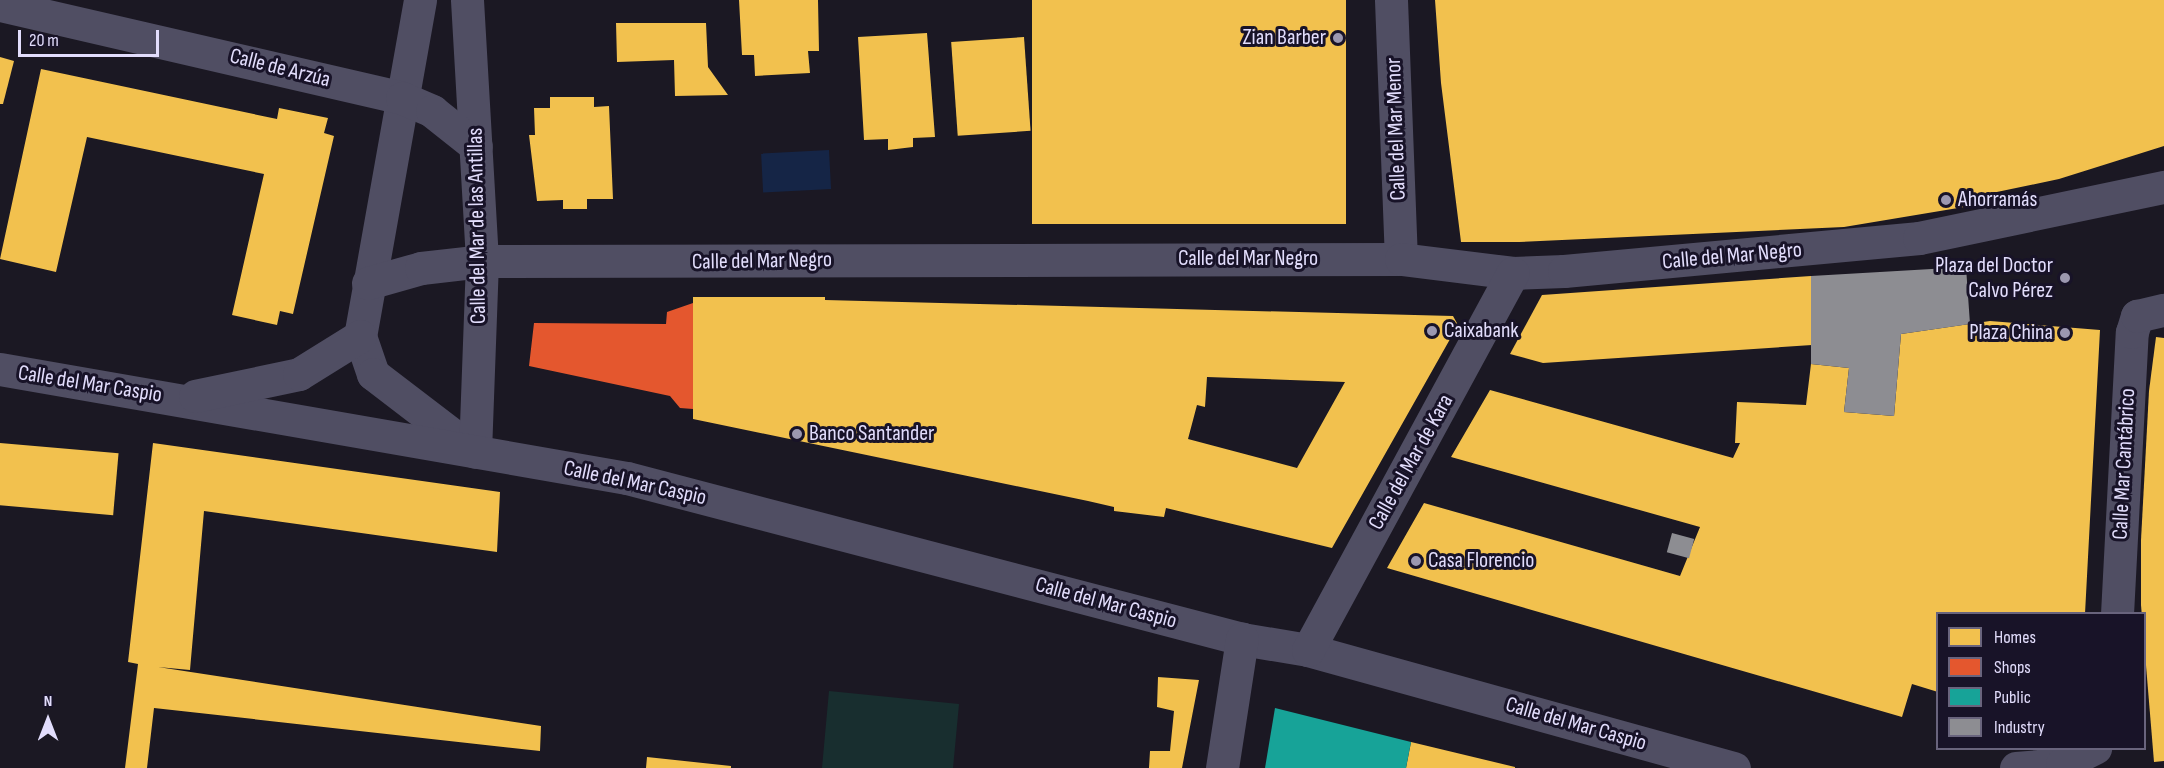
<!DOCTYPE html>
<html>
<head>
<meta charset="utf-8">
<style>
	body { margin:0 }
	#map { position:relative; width:2164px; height:768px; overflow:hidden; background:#1b1823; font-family:"Sofia Sans Condensed",sans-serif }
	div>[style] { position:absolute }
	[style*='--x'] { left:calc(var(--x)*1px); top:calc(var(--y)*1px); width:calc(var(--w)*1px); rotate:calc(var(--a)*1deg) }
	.green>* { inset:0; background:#182e2f }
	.water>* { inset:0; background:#152546; transform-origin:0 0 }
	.homes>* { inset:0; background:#f2c14e; transform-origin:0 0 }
	.shops>* { inset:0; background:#e4572e }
	.public>* { inset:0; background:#17a398 }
	.industry>* { inset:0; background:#8d8d92; transform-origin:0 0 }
	.street>* { height:33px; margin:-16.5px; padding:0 16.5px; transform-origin:16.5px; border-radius:16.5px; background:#504e63 }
	.dots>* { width:16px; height:16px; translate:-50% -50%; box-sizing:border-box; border:3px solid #181328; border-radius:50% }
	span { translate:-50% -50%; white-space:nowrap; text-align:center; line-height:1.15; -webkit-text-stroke:6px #181328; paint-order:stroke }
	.poi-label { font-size:22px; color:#e2ddfc }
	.right { translate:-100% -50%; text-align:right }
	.left { translate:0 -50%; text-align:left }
	.street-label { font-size:22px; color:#e2ddfc }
	.legend { position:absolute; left:1936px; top:612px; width:210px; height:138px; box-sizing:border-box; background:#181328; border:2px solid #69647d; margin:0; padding:8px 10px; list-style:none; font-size:18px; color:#e2ddfc }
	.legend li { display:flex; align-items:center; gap:12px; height:30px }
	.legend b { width:30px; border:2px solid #69647d }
	.north { position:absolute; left:18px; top:690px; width:60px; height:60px; -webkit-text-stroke:4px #181328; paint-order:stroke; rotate:0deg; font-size:16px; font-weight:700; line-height:24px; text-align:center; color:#e2ddfc }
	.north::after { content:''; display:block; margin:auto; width:21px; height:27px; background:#e2ddfc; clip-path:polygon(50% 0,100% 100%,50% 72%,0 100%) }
	.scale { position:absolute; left:18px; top:30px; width:141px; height:27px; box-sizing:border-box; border:3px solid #e2ddfc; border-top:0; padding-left:8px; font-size:18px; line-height:21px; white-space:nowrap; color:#e2ddfc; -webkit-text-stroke:4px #181328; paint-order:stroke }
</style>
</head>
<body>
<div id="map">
	<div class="green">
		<div style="clip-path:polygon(829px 691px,959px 704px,953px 768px,822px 768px)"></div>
	</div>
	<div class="water">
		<div style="left:829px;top:150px;width:39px;height:68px;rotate:87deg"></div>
	</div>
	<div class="homes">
		<div style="clip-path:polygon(739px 0,818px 0,819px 51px,808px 51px,810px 73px,755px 76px,754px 55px,742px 55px)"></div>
		<div style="left:1032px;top:0;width:314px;height:224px"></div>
		<div style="clip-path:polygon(1435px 0,2164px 0,2164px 146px,2059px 179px,1968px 198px,1970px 206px,1844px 227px,1519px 242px,1461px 242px,1441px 83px)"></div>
		<div style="clip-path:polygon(616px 23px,706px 23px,708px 67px,728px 95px,675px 96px,674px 60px,617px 62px)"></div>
		<div style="clip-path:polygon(927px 33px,935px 137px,913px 138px,913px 147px,888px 150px,888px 139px,864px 140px,858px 37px)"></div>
		<div style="left:1024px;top:37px;width:94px;height:73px;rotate:86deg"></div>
		<div style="clip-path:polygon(0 57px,14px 61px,3px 104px,0 104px)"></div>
		<div style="clip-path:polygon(41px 69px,277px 119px,279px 108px,328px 118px,324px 133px,334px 136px,293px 314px,280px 311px,277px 325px,232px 315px,264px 174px,87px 137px,56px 272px,0 259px)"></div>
		<div style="clip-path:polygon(550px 97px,594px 97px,594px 107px,609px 106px,613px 199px,587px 199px,587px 209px,563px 209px,563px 200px,537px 201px,529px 135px,535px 135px,534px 108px,550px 108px)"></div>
		<div style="clip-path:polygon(1811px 276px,1812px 345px,1543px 363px,1510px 354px,1542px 295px)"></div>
		<div style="clip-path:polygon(evenodd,693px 297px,825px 297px,825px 300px,1453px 316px,1458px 325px,1332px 548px,1166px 508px,1164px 517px,1114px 511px,1114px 507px,1088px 501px,693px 419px,693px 297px,1207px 377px,1345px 382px,1297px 468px,1188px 439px,1197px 405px,1205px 407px,1207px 377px)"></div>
		<div style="clip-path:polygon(1990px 321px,2100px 330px,2085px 614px,1938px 614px,1938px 692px,1912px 684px,1902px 717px,1387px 568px,1424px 503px,1680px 576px,1700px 527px,1451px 457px,1490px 390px,1733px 458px,1740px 443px,1735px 443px,1737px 402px,1806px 405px,1811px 364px,1849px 368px,1844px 412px,1894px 416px,1901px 334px)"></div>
		<div style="clip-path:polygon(2156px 337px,2164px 338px,2164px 761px,2154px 762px,2141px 605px,2141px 540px,2149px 391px)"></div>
		<div style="left:0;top:443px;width:119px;height:62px;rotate:5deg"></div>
		<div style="clip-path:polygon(153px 443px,500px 492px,497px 552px,204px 511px,190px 670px,158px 667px,541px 726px,540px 751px,154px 708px,147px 768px,125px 768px,138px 664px,128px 662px)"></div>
		<div style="clip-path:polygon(1158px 677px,1199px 680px,1182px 768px,1149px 768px,1150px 751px,1170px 751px,1174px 711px,1157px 707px)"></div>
		<div style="clip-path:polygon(1411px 742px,1515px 767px,1515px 768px,1406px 768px)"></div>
		<div style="clip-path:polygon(647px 757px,731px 766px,731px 768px,646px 768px)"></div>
	</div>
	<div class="shops">
		<div style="clip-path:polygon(693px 303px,693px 409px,680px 408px,670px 396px,529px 366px,534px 323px,666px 324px,667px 312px)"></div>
	</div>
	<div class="public">
		<div style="clip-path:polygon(1275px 708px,1411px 742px,1406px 768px,1265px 768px)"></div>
	</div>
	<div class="industry">
		<div style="clip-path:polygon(1966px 267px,1970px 324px,1901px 334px,1894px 416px,1844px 412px,1849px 368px,1811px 364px,1811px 276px)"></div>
		<div style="left:1672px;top:533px;width:23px;height:20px;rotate:15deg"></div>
	</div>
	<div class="street">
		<div style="--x:420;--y:0;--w:341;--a:100.1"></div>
		<div style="--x:360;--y:336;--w:40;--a:71.1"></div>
		<div style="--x:373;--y:374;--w:117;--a:37.4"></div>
		<div style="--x:467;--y:0;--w:261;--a:86.7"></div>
		<div style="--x:482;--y:261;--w:191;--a:92.1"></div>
		<div style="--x:1391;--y:0;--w:259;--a:87.8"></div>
		<div style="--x:0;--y:5;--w:413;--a:13"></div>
		<div style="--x:402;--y:98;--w:33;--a:23"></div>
		<div style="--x:432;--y:111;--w:56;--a:38.5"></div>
		<div style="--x:368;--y:283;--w:55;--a:-15.8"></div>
		<div style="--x:421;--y:268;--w:61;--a:-6.5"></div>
		<div style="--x:482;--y:261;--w:919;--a:-0.12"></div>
		<div style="--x:1401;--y:259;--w:113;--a:7.1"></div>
		<div style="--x:1513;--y:273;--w:51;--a:-2.2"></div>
		<div style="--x:1564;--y:271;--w:357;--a:-5.3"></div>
		<div style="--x:1919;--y:238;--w:250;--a:-11.8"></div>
		<div style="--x:0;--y:369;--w:636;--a:9.86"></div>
		<div style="--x:627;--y:478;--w:636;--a:14.67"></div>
		<div style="--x:1242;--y:639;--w:67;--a:9.5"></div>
		<div style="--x:1308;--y:650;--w:442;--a:15.5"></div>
		<div style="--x:195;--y:396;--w:106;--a:-11.9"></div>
		<div style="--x:299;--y:374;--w:72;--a:-31.9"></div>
		<div style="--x:2117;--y:614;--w:282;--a:-87"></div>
		<div style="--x:2132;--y:332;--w:17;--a:-73"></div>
		<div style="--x:2137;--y:316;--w:28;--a:-13"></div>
		<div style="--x:1308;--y:650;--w:429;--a:-61.5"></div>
		<div style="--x:1222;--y:768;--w:131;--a:-81.2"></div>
		<div style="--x:2016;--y:768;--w:46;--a:-5"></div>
		<div style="--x:2062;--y:764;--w:37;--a:-26"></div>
	</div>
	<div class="dots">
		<div style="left:1338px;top:38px;background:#9c98b0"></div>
		<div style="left:1946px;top:200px;background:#9c98b0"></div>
		<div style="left:2065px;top:278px;background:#9c98b0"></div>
		<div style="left:1432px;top:331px;background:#9c98b0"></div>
		<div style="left:2065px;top:333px;background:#9c98b0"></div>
		<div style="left:797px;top:434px;background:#9c98b0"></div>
		<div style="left:1416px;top:561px;background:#9c98b0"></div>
	</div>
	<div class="poi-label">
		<span class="right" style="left:1326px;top:38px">Zian Barber</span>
		<span class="left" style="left:1958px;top:200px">Ahorramás</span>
		<span class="right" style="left:2053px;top:278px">Plaza del Doctor<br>Calvo Pérez</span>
		<span class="left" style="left:1444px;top:331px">Caixabank</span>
		<span class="right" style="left:2053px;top:333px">Plaza China</span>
		<span class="left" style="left:809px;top:434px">Banco Santander</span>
		<span class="left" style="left:1428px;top:561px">Casa Florencio</span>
	</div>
	<div class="street-label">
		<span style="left:280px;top:68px;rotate:14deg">Calle de Arzúa</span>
		<span style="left:1396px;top:129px;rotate:-92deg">Calle del Mar Menor</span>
		<span style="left:477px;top:226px;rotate:-91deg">Calle del Mar de las Antillas</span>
		<span style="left:1732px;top:256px;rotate:-5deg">Calle del Mar Negro</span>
		<span style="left:1248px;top:259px">Calle del Mar Negro</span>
		<span style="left:762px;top:261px;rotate:-1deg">Calle del Mar Negro</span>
		<span style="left:90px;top:384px;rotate:9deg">Calle del Mar Caspio</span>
		<span style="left:1411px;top:462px;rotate:-61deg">Calle del Mar de Kara</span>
		<span style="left:2124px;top:464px;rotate:-87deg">Calle Mar Cantábrico</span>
		<span style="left:635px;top:483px;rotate:12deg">Calle del Mar Caspio</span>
		<span style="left:1106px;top:603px;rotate:15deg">Calle del Mar Caspio</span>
		<span style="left:1576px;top:724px;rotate:16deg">Calle del Mar Caspio</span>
	</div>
	<ul class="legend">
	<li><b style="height:16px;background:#f2c14e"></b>Homes</li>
	<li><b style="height:16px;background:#e4572e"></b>Shops</li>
	<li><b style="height:16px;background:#17a398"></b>Public</li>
	<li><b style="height:16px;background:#8d8d92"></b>Industry</li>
	</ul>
	<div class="north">N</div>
	<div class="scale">20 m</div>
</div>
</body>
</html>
